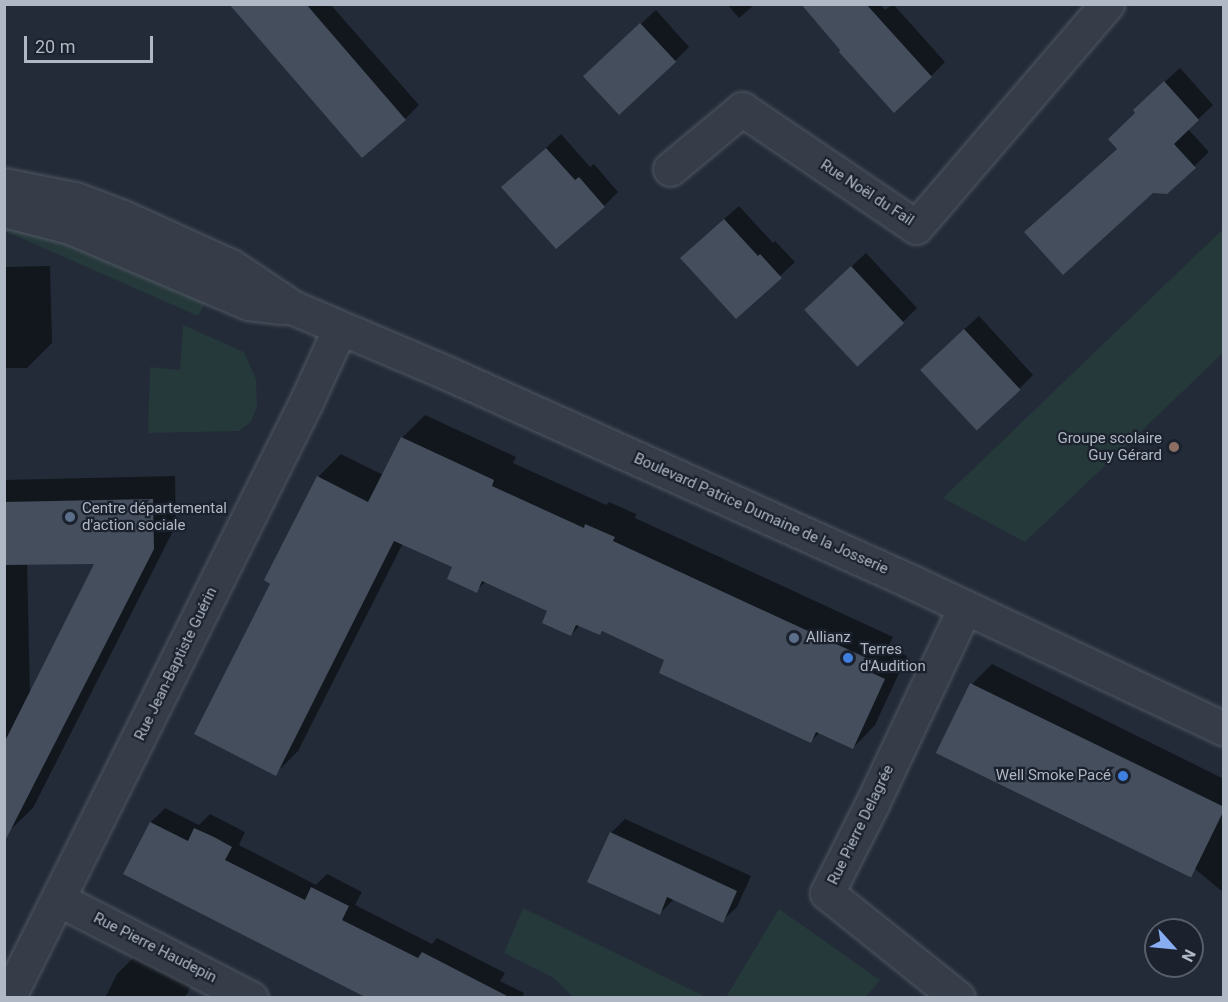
<!DOCTYPE html>
<html>
<head>
<meta charset="utf-8">
<style>
	body { margin:0 }
	#map { position:relative; width:1228px; height:1002px; overflow:hidden; background:#232b38; font-family:Roboto,sans-serif }
	div>[style] { position:absolute }
	[style*='--x'] { left:calc(var(--x)*1px); top:calc(var(--y)*1px); width:calc(var(--w)*1px); rotate:calc(var(--a)*1deg) }
	.green>* { inset:0; background:#25383a }
	.shadow>* { inset:0; background:#0007 }
	.building>* { inset:0; background:#444e5d; transform-origin:0 0 }
	.roads { filter:drop-shadow(0 0 2px #515864) drop-shadow(0 0 2px #515864) }
	.minor>* { height:33px; margin:-16.5px; padding:0 16.5px; transform-origin:16.5px; border-radius:16.5px; background:#363d49 }
	.tertiary>* { height:33px; margin:-16.5px; padding:0 16.5px; transform-origin:16.5px; border-radius:16.5px; background:#363d49 }
	.dots>* { width:16px; height:16px; translate:-50% -50%; box-sizing:border-box; border:3px solid #1b222e; border-radius:50% }
	span { translate:-50% -50%; white-space:nowrap; text-align:center; line-height:1.15; -webkit-text-stroke:4.5px #1b222e; paint-order:stroke }
	.street-label { font-size:15px; color:#b1b8c5 }
	.poi-label { font-size:15px; color:#b1b8c5 }
	.right { translate:-100% -50%; text-align:right }
	.left { translate:0 -50%; text-align:left }
	.frame { position:absolute; inset:0; border:6px solid #b1b8c5; pointer-events:none }
	.north { position:absolute; left:1144px; top:918px; width:60px; height:60px; box-sizing:border-box; background:#1b222e; border:2px solid #575e6a; border-radius:50%; rotate:117deg; font-size:16px; font-weight:700; line-height:24px; text-align:center; color:#b1b8c5 }
	.north::after { content:''; display:block; margin:auto; width:21px; height:27px; background:#89adf2; clip-path:polygon(50% 0,100% 100%,50% 72%,0 100%) }
	.scale { position:absolute; left:24px; top:36px; width:129px; height:27px; box-sizing:border-box; border:3px solid #b1b8c5; border-top:0; padding-left:8px; font-size:18px; line-height:21px; white-space:nowrap; color:#b1b8c5; -webkit-text-stroke:4px #1b222e; paint-order:stroke }
</style>
</head>
<body>
<div id="map">
	<div class="green">
		<div style="clip-path:polygon(5px 224px,31px 227px,208px 298px,198px 316px,5px 231px)"></div>
		<div style="clip-path:polygon(1223px 229px,1223px 353px,1025px 542px,943px 498px)"></div>
		<div style="clip-path:polygon(183px 325px,244px 352px,256px 379px,257px 406px,251px 422px,239px 431px,148px 433px,150px 367px,180px 370px)"></div>
		<div style="clip-path:polygon(523px 908px,706px 997px,573px 997px,554px 978px,504px 953px)"></div>
		<div style="clip-path:polygon(779px 909px,880px 980px,866px 997px,726px 997px)"></div>
	</div>
	<div class="shadow">
		<div style="clip-path:polygon(231px 4px,330px 4px,419px 105px,405px 119px)"></div>
		<div style="clip-path:polygon(727px 4px,755px 4px,739px 18px)"></div>
		<div style="clip-path:polygon(803px 4px,880px 4px,885px 10px,893px 4px,945px 62px,931px 76px,842px 50px)"></div>
		<div style="clip-path:polygon(656px 10px,689px 47px,675px 61px,599px 62px)"></div>
		<div style="clip-path:polygon(1180px 68px,1213px 105px,1188px 129px,1209px 152px,1167px 192px,1152px 192px,1040px 218px,1118px 148px,1149px 96px)"></div>
		<div style="clip-path:polygon(561px 134px,590px 167px,594px 164px,618px 192px,604px 206px,503px 187px)"></div>
		<div style="clip-path:polygon(739px 206px,773px 243px,775px 241px,795px 262px,736px 317px,696px 244px)"></div>
		<div style="clip-path:polygon(866px 253px,917px 308px,903px 322px,821px 295px)"></div>
		<div style="clip-path:polygon(50px 266px,52px 343px,27px 368px,4px 368px,4px 267px)"></div>
		<div style="clip-path:polygon(979px 316px,1033px 375px,1019px 389px,936px 355px)"></div>
		<div style="clip-path:polygon(425px 415px,516px 457px,513px 463px,606px 505px,609px 502px,636px 514px,635px 518px,893px 637px,888px 647px,907px 656px,875px 725px,853px 748px,820px 732px,811px 741px,666px 659px,604px 630px,600px 634px,580px 625px,571px 635px,549px 610px,486px 581px,476px 591px,454px 566px,403px 543px,298px 751px,275px 774px,272px 583px,318px 477px,341px 454px,383px 475px,402px 438px)"></div>
		<div style="clip-path:polygon(evenodd,175px 476px,176px 525px,33px 808px,9px 831px,4px 831px,4px 480px,175px 476px,97px 562px,30px 695px,27px 563px,97px 562px)"></div>
		<div style="clip-path:polygon(992px 664px,1224px 779px,1224px 893px,972px 684px)"></div>
		<div style="clip-path:polygon(165px 808px,199px 825px,210px 814px,245px 832px,239px 845px,316px 885px,327px 874px,362px 892px,355px 905px,432px 944px,437px 938px,505px 973px,500px 981px,524px 993px,522px 998px,374px 998px,125px 873px,151px 822px)"></div>
		<div style="clip-path:polygon(625px 819px,751px 876px,737px 907px,722px 921px,674px 899px,659px 914px,611px 833px)"></div>
		<div style="clip-path:polygon(134px 957px,191px 986px,185px 998px,105px 998px,117px 974px)"></div>
	</div>
	<div class="building">
		<div style="clip-path:polygon(229px 4px,306px 4px,406px 120px,362px 158px)"></div>
		<div style="clip-path:polygon(801px 4px,866px 4px,932px 77px,894px 113px,839px 52px,840px 50px)"></div>
		<div style="left:640px;top:23px;width:53px;height:78px;rotate:47deg"></div>
		<div style="clip-path:polygon(1164px 81px,1199px 120px,1174px 144px,1196px 168px,1167px 194px,1153px 193px,1063px 275px,1024px 232px,1117px 149px,1108px 139px,1135px 113px,1133px 110px)"></div>
		<div style="clip-path:polygon(546px 148px,575px 180px,579px 177px,605px 207px,556px 249px,501px 187px)"></div>
		<div style="clip-path:polygon(724px 219px,758px 256px,760px 254px,782px 278px,736px 319px,680px 258px)"></div>
		<div style="left:851px;top:266px;width:78px;height:64px;rotate:47deg"></div>
		<div style="left:964px;top:329px;width:83px;height:60px;rotate:47deg"></div>
		<div style="clip-path:polygon(401px 437px,494px 480px,492px 486px,584px 528px,585px 524px,615px 537px,613px 541px,871px 660px,866px 670px,885px 679px,853px 749px,816px 732px,811px 743px,659px 673px,664px 660px,602px 631px,600px 635px,576px 625px,571px 636px,542px 623px,547px 611px,482px 581px,477px 593px,447px 579px,452px 567px,394px 541px,276px 776px,194px 734px,270px 584px,264px 580px,317px 476px,368px 502px)"></div>
		<div style="clip-path:polygon(153px 499px,154px 549px,4px 843px,4px 743px,94px 564px,4px 565px,4px 502px)"></div>
		<div style="left:970px;top:683px;width:284px;height:78px;rotate:26deg"></div>
		<div style="clip-path:polygon(150px 822px,188px 841px,194px 828px,214px 837px,232px 847px,225px 860px,305px 900px,311px 887px,349px 906px,342px 920px,418px 958px,422px 952px,511px 998px,367px 998px,123px 874px)"></div>
		<div style="clip-path:polygon(610px 832px,737px 891px,723px 923px,667px 897px,660px 915px,587px 882px)"></div>
	</div>
	<div class="roads">
		<div class="minor">
			<div style="--x:670;--y:169;--w:94;--a:-39.8"></div>
			<div style="--x:742;--y:109;--w:210;--a:34.1"></div>
			<div style="--x:916;--y:227;--w:294;--a:-49.4"></div>
			<div style="--x:58;--y:899;--w:217;--a:27.2"></div>
			<div style="--x:8;--y:998;--w:669;--a:-63.43"></div>
			<div style="--x:307;--y:400;--w:79;--a:-65.4"></div>
			<div style="--x:958;--y:998;--w:168;--a:-141.3"></div>
			<div style="--x:827;--y:893;--w:100;--a:-63.2"></div>
			<div style="--x:872;--y:804;--w:218;--a:-64.7"></div>
		</div>
		<div class="tertiary">
			<div style="--x:4;--y:185;--w:72;--a:11.2"></div>
			<div style="--x:75;--y:199;--w:51;--a:20.6"></div>
			<div style="--x:123;--y:217;--w:119;--a:24.4"></div>
			<div style="--x:231;--y:266;--w:76;--a:33.7"></div>
			<div style="--x:294;--y:308;--w:166;--a:23"></div>
			<div style="--x:447;--y:373;--w:510;--a:24.2"></div>
			<div style="--x:912;--y:582;--w:345;--a:25.2"></div>
			<div style="--x:4;--y:210;--w:68;--a:14.4"></div>
			<div style="--x:70;--y:227;--w:194;--a:23.1"></div>
			<div style="--x:248;--y:303;--w:35;--a:7"></div>
		</div>
	</div>
	<div class="dots">
		<div style="left:1174px;top:447px;background:#8d6e63"></div>
		<div style="left:70px;top:517px;background:#5c6f8a"></div>
		<div style="left:794px;top:638px;background:#5c6f8a"></div>
		<div style="left:848px;top:658px;background:#3f7fe0"></div>
		<div style="left:1123px;top:776px;background:#3f7fe0"></div>
	</div>
	<div class="street-label">
		<span style="left:867px;top:193px;rotate:33deg">Rue Noël du Fail</span>
		<span style="left:761px;top:514px;rotate:24deg">Boulevard Patrice Dumaine de la Josserie</span>
		<span style="left:176px;top:664px;rotate:-64deg">Rue Jean-Baptiste Guérin</span>
		<span style="left:861px;top:825px;rotate:-64deg">Rue Pierre Delagrée</span>
		<span style="left:155px;top:948px;rotate:27deg">Rue Pierre Haudepin</span>
	</div>
	<div class="poi-label">
		<span class="right" style="left:1162px;top:447px">Groupe scolaire<br>Guy Gérard</span>
		<span class="left" style="left:82px;top:517px">Centre départemental<br>d'action sociale</span>
		<span class="left" style="left:806px;top:638px">Allianz</span>
		<span class="left" style="left:860px;top:658px">Terres<br>d'Audition</span>
		<span class="right" style="left:1111px;top:776px">Well Smoke Pacé</span>
	</div>
	<div class="frame"></div>
	<div class="north">N</div>
	<div class="scale">20 m</div>
</div>
</body>
</html>
